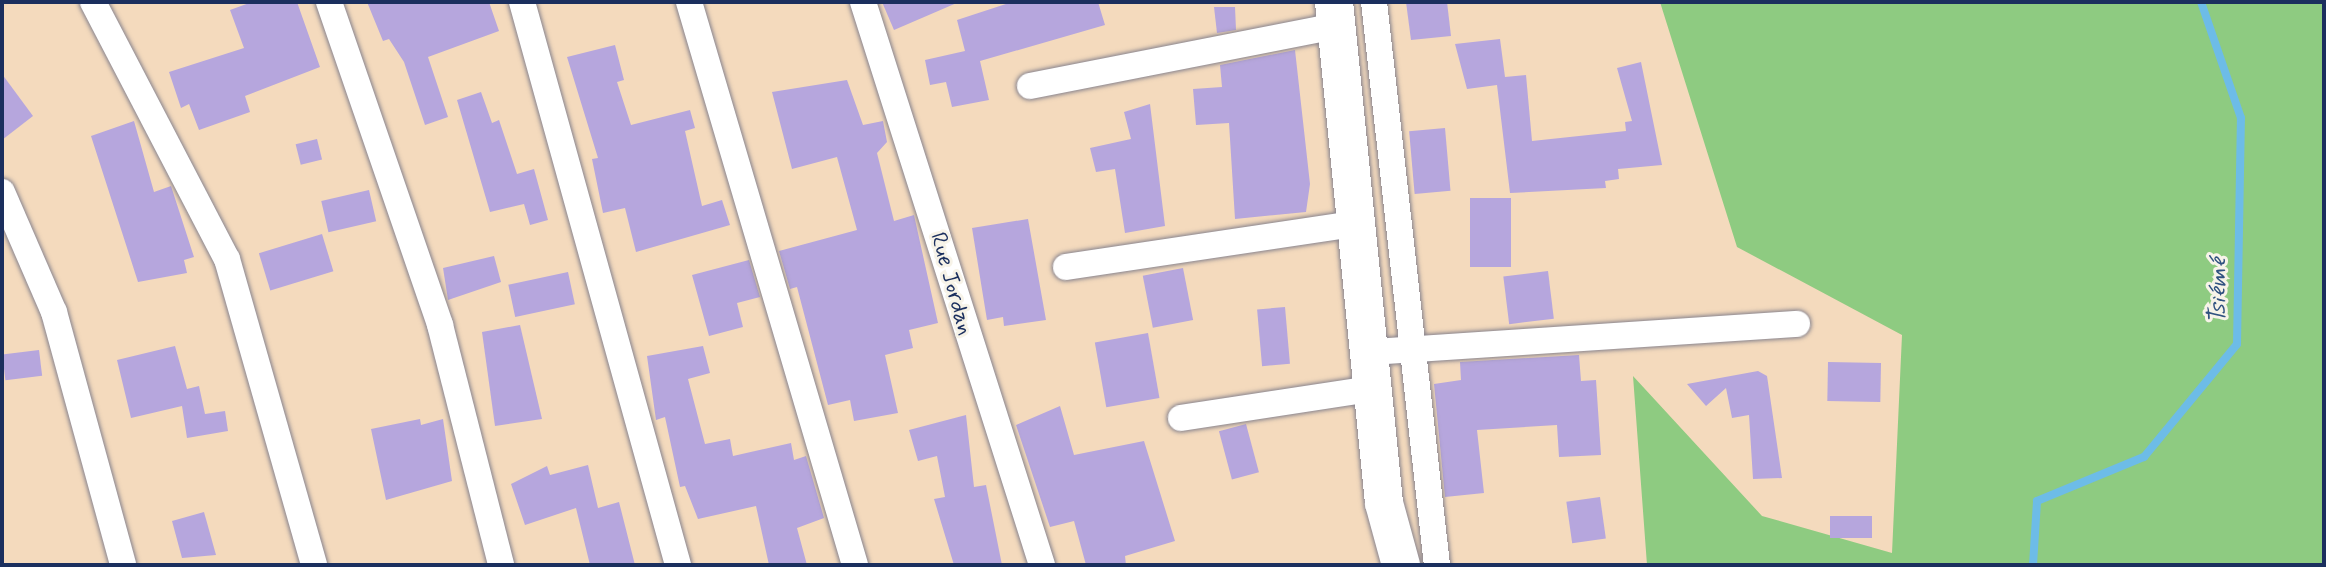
<!DOCTYPE html>
<html>
<head>
<meta charset="utf-8">
<style>
	body { margin:0 }
	#map { position:relative; width:2326px; height:567px; overflow:hidden; background:#f4dabd; font-family:Mynerve,sans-serif }
	div>[style] { position:absolute }
	[style*='--x'] { left:calc(var(--x)*1px); top:calc(var(--y)*1px); width:calc(var(--w)*1px); rotate:calc(var(--a)*1deg) }
	.green>* { inset:0; background:#8ecb81 }
	.stream>* { height:8px; margin:-4px; padding:0 4px; transform-origin:4px; border-radius:4px; background:#6dbce7 }
	.building>* { inset:0; background:#b6a6dd; transform-origin:0 0 }
	.roads { filter:drop-shadow(0 0 2px #88848e) drop-shadow(0 0 2px #88848e) }
	.minor>* { height:26px; margin:-13px; padding:0 13px; transform-origin:13px; border-radius:13px; background:#fff }
	.primary>* { height:38px; margin:-19px; padding:0 19px; transform-origin:19px; border-radius:19px; background:#fff }
	span { translate:-50% -50%; white-space:nowrap; text-align:center; line-height:1.15; -webkit-text-stroke:6px #f7f3e8; paint-order:stroke }
	.street-label { font-size:23px; color:#1b2f5e }
	.water-label { font-size:24px; color:#305280; font-style:italic }
	.frame { position:absolute; inset:0; border:4px solid #1b2f5e; pointer-events:none }
</style>
</head>
<body>
<div id="map">
	<div class="green">
		<div style="clip-path:polygon(1660px 2px,2324px 2px,2324px 565px,1647px 565px,1633px 376px,1762px 516px,1892px 553px,1902px 335px,1737px 247px)"></div>
	</div>
	<div class="stream">
		<div style="--x:2033;--y:565;--w:64;--a:-86.4"></div>
		<div style="--x:2037;--y:501;--w:116;--a:-22.4"></div>
		<div style="--x:2144;--y:457;--w:146;--a:-50.5"></div>
		<div style="--x:2237;--y:344;--w:226;--a:-89"></div>
		<div style="--x:2241;--y:118;--w:123;--a:-109"></div>
	</div>
	<div class="building">
		<div style="clip-path:polygon(252px 2px,297px 2px,320px 67px,245px 96px,250px 112px,199px 130px,189px 104px,181px 108px,169px 72px,244px 48px,230px 10px)"></div>
		<div style="clip-path:polygon(367px 2px,489px 2px,499px 31px,428px 57px,448px 117px,425px 125px,404px 62px,389px 39px,383px 41px)"></div>
		<div style="clip-path:polygon(882px 2px,959px 2px,894px 30px)"></div>
		<div style="clip-path:polygon(1012px 2px,1098px 2px,1105px 25px,980px 61px,989px 100px,952px 107px,946px 82px,930px 85px,925px 60px,965px 51px,957px 20px)"></div>
		<div style="clip-path:polygon(1406px 2px,1447px 2px,1451px 36px,1411px 40px)"></div>
		<div style="clip-path:polygon(1214px 7px,1235px 7px,1236px 30px,1217px 33px)"></div>
		<div style="clip-path:polygon(1500px 39px,1505px 77px,1526px 75px,1532px 141px,1626px 131px,1625px 122px,1632px 121px,1617px 68px,1641px 62px,1662px 165px,1618px 169px,1619px 179px,1605px 181px,1606px 188px,1510px 193px,1497px 85px,1467px 89px,1455px 44px)"></div>
		<div style="clip-path:polygon(615px 45px,624px 80px,617px 82px,631px 125px,690px 110px,695px 128px,685px 131px,702px 206px,722px 200px,730px 225px,636px 252px,625px 208px,603px 213px,592px 159px,598px 158px,567px 57px)"></div>
		<div style="clip-path:polygon(1295px 50px,1310px 184px,1306px 212px,1235px 219px,1229px 123px,1196px 125px,1193px 89px,1222px 87px,1220px 65px)"></div>
		<div style="clip-path:polygon(2px 74px,33px 116px,2px 140px)"></div>
		<div style="clip-path:polygon(847px 80px,863px 125px,883px 121px,887px 142px,877px 153px,894px 221px,914px 215px,938px 323px,909px 330px,913px 348px,885px 355px,898px 413px,854px 421px,850px 400px,828px 405px,797px 287px,790px 289px,779px 251px,857px 230px,837px 157px,792px 169px,772px 92px)"></div>
		<div style="clip-path:polygon(481px 92px,492px 123px,499px 120px,517px 174px,534px 169px,548px 220px,530px 225px,524px 204px,490px 212px,457px 100px)"></div>
		<div style="clip-path:polygon(1150px 104px,1165px 226px,1125px 233px,1115px 169px,1096px 172px,1090px 148px,1131px 139px,1124px 112px)"></div>
		<div style="clip-path:polygon(134px 121px,154px 192px,171px 186px,194px 257px,184px 260px,187px 273px,138px 282px,91px 136px)"></div>
		<div style="left:1445px;top:128px;width:63px;height:36px;rotate:85deg"></div>
		<div style="left:317px;top:139px;width:21px;height:22px;rotate:76deg"></div>
		<div style="left:369px;top:190px;width:32px;height:49px;rotate:77deg"></div>
		<div style="left:1470px;top:198px;width:41px;height:69px"></div>
		<div style="clip-path:polygon(1028px 219px,1046px 320px,1004px 326px,1003px 317px,987px 320px,972px 228px)"></div>
		<div style="left:322px;top:234px;width:39px;height:66px;rotate:73deg"></div>
		<div style="clip-path:polygon(494px 256px,501px 282px,448px 300px,443px 268px)"></div>
		<div style="clip-path:polygon(749px 260px,760px 297px,737px 303px,743px 327px,709px 336px,692px 275px)"></div>
		<div style="left:1183px;top:268px;width:53px;height:41px;rotate:79deg"></div>
		<div style="left:1548px;top:271px;width:48px;height:45px;rotate:83deg"></div>
		<div style="left:568px;top:272px;width:33px;height:61px;rotate:78deg"></div>
		<div style="left:1285px;top:307px;width:57px;height:28px;rotate:85deg"></div>
		<div style="clip-path:polygon(520px 325px,542px 419px,495px 426px,482px 332px)"></div>
		<div style="left:1148px;top:333px;width:66px;height:54px;rotate:80deg"></div>
		<div style="clip-path:polygon(175px 346px,187px 389px,199px 386px,205px 414px,225px 411px,228px 431px,187px 438px,182px 406px,131px 418px,117px 360px)"></div>
		<div style="clip-path:polygon(703px 346px,710px 373px,688px 379px,705px 444px,730px 439px,733px 456px,791px 443px,794px 460px,806px 456px,824px 518px,797px 528px,807px 565px,769px 565px,756px 506px,698px 519px,685px 486px,680px 487px,665px 417px,656px 420px,647px 356px)"></div>
		<div style="left:39px;top:350px;width:26px;height:37px;rotate:83deg"></div>
		<div style="clip-path:polygon(1579px 355px,1581px 381px,1596px 380px,1601px 455px,1559px 457px,1557px 425px,1477px 430px,1484px 493px,1445px 497px,1434px 384px,1461px 380px,1460px 362px)"></div>
		<div style="left:1828px;top:362px;width:53px;height:39px;rotate:1deg"></div>
		<div style="clip-path:polygon(1758px 371px,1767px 376px,1782px 478px,1753px 479px,1749px 415px,1732px 418px,1726px 388px,1706px 406px,1687px 384px)"></div>
		<div style="clip-path:polygon(1060px 406px,1074px 455px,1144px 441px,1175px 541px,1125px 556px,1126px 565px,1086px 565px,1074px 521px,1050px 527px,1016px 425px)"></div>
		<div style="clip-path:polygon(966px 415px,974px 487px,986px 485px,1002px 565px,954px 565px,934px 499px,945px 497px,937px 456px,918px 461px,909px 430px)"></div>
		<div style="clip-path:polygon(420px 419px,421px 425px,443px 419px,452px 481px,386px 500px,371px 429px)"></div>
		<div style="left:1246px;top:424px;width:50px;height:28px;rotate:75deg"></div>
		<div style="clip-path:polygon(588px 465px,598px 508px,619px 502px,635px 565px,590px 565px,576px 508px,525px 525px,511px 484px,547px 466px,550px 475px)"></div>
		<div style="left:1600px;top:497px;width:42px;height:34px;rotate:82deg"></div>
		<div style="clip-path:polygon(204px 512px,216px 555px,182px 558px,172px 521px)"></div>
		<div style="left:1830px;top:516px;width:42px;height:22px"></div>
	</div>
	<div class="roads">
		<div class="minor">
			<div style="--x:93;--y:2;--w:290;--a:62.5"></div>
			<div style="--x:227;--y:259;--w:318;--a:74.1"></div>
			<div style="--x:329;--y:2;--w:342;--a:71"></div>
			<div style="--x:440;--y:325;--w:248;--a:75.7"></div>
			<div style="--x:522;--y:2;--w:584;--a:74.51"></div>
			<div style="--x:689;--y:2;--w:587;--a:73.57"></div>
			<div style="--x:863;--y:2;--w:591;--a:72.36"></div>
			<div style="--x:1374;--y:2;--w:567;--a:83.62"></div>
			<div style="--x:1030;--y:86;--w:313;--a:-11.1"></div>
			<div style="--x:2;--y:192;--w:131;--a:66.6"></div>
			<div style="--x:54;--y:312;--w:262;--a:74.7"></div>
			<div style="--x:1066;--y:267;--w:292;--a:-8.5"></div>
			<div style="--x:1372;--y:352;--w:426;--a:-3.8"></div>
			<div style="--x:1181;--y:418;--w:197;--a:-8.7"></div>
		</div>
		<div class="primary">
			<div style="--x:1334;--y:2;--w:503;--a:84.3"></div>
			<div style="--x:1384;--y:503;--w:64;--a:74.7"></div>
		</div>
	</div>
	<div class="street-label">
		<span style="left:951px;top:284px;rotate:74deg">Rue Jordan</span>
	</div>
	<div class="water-label">
		<span style="left:2219px;top:291px;rotate:-89deg">Tsiémé</span>
	</div>
	<div class="frame"></div>
</div>
</body>
</html>
